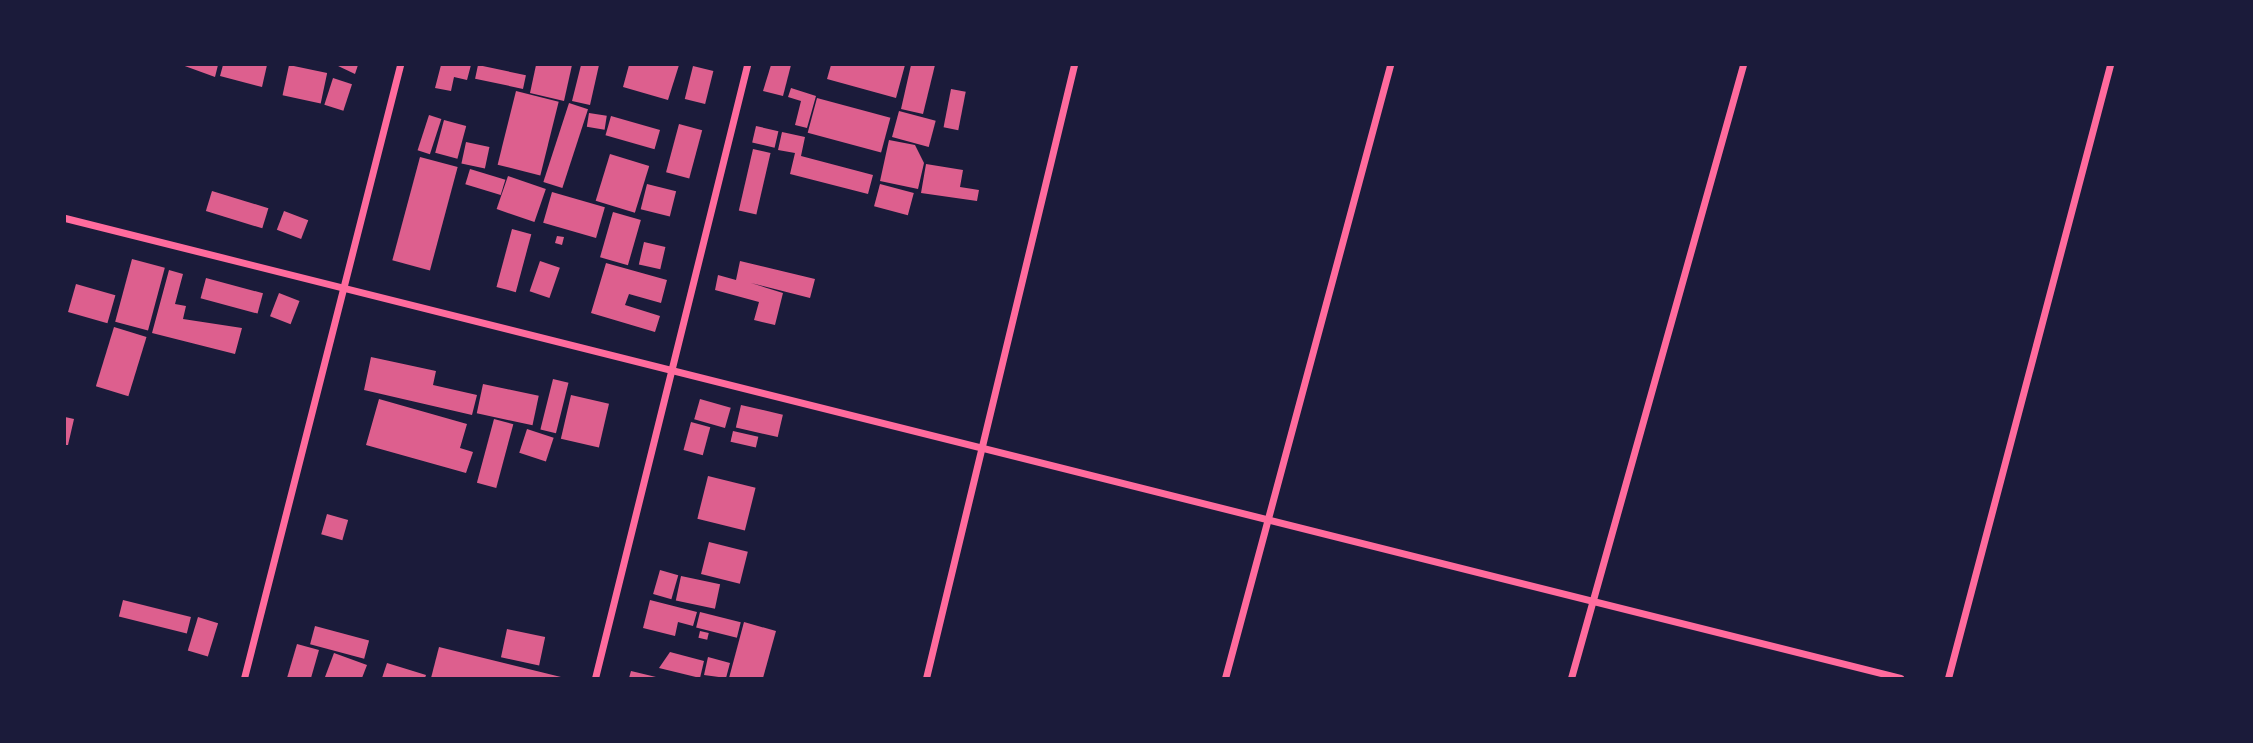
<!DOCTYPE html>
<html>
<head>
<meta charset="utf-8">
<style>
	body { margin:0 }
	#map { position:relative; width:2253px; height:743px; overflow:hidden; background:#1b1b3a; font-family:"Noto Sans",sans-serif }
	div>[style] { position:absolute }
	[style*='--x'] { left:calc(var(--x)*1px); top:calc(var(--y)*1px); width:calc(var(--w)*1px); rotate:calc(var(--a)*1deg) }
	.building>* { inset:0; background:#dd5f8e; transform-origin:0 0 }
	.minor>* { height:7px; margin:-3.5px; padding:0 3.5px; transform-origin:3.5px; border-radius:3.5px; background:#ff6b9d }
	span { translate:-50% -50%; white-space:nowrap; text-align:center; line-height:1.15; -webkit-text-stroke:6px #1b1b3a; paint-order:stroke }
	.frame { position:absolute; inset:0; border:66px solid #1b1b3a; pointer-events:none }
</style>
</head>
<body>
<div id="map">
	<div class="building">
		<div style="clip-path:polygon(182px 65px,218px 65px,215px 77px)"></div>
		<div style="clip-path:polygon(223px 65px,267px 65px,262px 87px,220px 76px)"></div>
		<div style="left:289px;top:65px;width:39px;height:31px;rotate:12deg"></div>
		<div style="clip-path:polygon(336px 65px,358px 65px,355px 74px)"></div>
		<div style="clip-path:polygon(441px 65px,471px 65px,467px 80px,454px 77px,451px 91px,435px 88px)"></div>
		<div style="left:478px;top:65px;width:49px;height:14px;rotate:12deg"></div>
		<div style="clip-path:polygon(536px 65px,572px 65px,564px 101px,530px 93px)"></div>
		<div style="clip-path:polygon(581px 65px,599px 65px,590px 105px,572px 101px)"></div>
		<div style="clip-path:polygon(629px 65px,679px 65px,668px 100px,623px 87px)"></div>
		<div style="clip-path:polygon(771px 65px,791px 65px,783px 96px,763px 91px)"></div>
		<div style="clip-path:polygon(831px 65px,905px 65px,896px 98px,827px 79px)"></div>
		<div style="clip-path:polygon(911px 65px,935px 65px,923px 114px,901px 109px)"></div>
		<div style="left:693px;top:66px;width:21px;height:34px;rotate:14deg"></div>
		<div style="left:333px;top:78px;width:20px;height:28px;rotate:18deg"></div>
		<div style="clip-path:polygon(791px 88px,816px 96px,807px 128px,795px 125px,801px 101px,788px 97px)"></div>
		<div style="left:951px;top:89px;width:15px;height:39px;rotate:11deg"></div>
		<div style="left:516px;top:91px;width:44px;height:76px;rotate:14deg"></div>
		<div style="left:817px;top:98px;width:76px;height:36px;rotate:15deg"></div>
		<div style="left:569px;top:103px;width:20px;height:83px;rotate:18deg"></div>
		<div style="left:899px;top:111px;width:38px;height:27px;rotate:15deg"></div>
		<div style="left:589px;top:113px;width:18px;height:14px;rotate:9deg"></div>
		<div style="left:429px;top:115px;width:13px;height:37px;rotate:18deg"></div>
		<div style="left:611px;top:116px;width:51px;height:20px;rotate:16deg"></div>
		<div style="left:444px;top:120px;width:23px;height:34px;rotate:15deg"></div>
		<div style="left:679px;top:124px;width:24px;height:50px;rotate:15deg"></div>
		<div style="left:756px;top:126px;width:23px;height:17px;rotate:13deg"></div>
		<div style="clip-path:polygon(782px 132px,805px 137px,801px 156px,873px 175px,868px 194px,790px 174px,795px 153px,778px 150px)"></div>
		<div style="clip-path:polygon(889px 140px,915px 145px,924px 163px,918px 189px,880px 181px)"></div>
		<div style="left:466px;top:142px;width:24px;height:22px;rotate:12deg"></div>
		<div style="left:753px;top:149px;width:18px;height:63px;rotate:13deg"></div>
		<div style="left:610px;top:154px;width:41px;height:49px;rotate:17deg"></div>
		<div style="left:420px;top:157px;width:39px;height:107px;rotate:15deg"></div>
		<div style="clip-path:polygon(926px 164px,963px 170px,960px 187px,979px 190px,977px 201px,921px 193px)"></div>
		<div style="left:470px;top:169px;width:37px;height:16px;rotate:17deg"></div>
		<div style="left:508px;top:176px;width:40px;height:35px;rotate:19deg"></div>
		<div style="left:647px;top:184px;width:30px;height:26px;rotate:14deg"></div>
		<div style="left:880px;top:184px;width:35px;height:23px;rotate:15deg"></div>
		<div style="left:212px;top:191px;width:59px;height:21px;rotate:17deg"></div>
		<div style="left:552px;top:192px;width:55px;height:32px;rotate:16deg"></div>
		<div style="left:284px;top:211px;width:26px;height:20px;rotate:21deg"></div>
		<div style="left:613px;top:212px;width:29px;height:47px;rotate:16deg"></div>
		<div style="left:512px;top:229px;width:20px;height:60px;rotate:15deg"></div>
		<div style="clip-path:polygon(557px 236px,564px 237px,562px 245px,555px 243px)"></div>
		<div style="left:644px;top:242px;width:22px;height:23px;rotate:13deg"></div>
		<div style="left:132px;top:259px;width:34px;height:65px;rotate:15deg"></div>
		<div style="left:540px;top:261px;width:21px;height:32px;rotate:19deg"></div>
		<div style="clip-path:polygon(740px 261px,815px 279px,810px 298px,751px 283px,783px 293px,775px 325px,754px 320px,759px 302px,715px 290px,718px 275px,736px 280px)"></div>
		<div style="clip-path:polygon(606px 263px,667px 280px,661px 303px,629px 294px,625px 305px,660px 316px,655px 332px,591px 313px)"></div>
		<div style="clip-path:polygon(169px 270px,183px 274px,175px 304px,186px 306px,183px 319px,242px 328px,235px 354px,152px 333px)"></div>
		<div style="left:206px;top:278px;width:59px;height:21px;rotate:15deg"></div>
		<div style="left:76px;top:284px;width:41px;height:29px;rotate:16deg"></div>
		<div style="left:279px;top:293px;width:22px;height:25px;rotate:21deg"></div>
		<div style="left:114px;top:327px;width:34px;height:62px;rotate:17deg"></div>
		<div style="clip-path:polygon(371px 357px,436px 371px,433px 385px,477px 395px,472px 415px,364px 390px)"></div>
		<div style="left:553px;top:379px;width:16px;height:52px;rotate:14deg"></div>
		<div style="left:483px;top:384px;width:57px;height:30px;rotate:12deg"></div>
		<div style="left:571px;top:395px;width:39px;height:45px;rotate:13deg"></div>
		<div style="clip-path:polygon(379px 399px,467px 424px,460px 448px,473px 452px,466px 473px,366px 445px)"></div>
		<div style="left:700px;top:399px;width:32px;height:21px;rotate:16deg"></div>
		<div style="left:741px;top:405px;width:43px;height:23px;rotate:13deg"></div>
		<div style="clip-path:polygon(65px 417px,74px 419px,68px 445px,65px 445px)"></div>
		<div style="left:494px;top:419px;width:20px;height:66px;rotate:15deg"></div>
		<div style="left:691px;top:422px;width:20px;height:29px;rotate:15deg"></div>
		<div style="left:527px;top:429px;width:28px;height:25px;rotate:18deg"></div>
		<div style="left:733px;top:431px;width:26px;height:11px;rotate:13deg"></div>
		<div style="left:708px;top:476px;width:49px;height:44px;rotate:14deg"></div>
		<div style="left:327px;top:514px;width:22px;height:21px;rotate:16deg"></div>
		<div style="left:709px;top:542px;width:40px;height:33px;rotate:14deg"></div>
		<div style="left:660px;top:570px;width:19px;height:25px;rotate:16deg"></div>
		<div style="left:681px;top:576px;width:40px;height:25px;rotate:12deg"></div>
		<div style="left:123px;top:600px;width:70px;height:17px;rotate:14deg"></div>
		<div style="clip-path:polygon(650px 600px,697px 612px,693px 626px,678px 622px,675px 636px,643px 628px)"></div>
		<div style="left:700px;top:612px;width:42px;height:16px;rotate:14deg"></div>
		<div style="left:198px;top:617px;width:21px;height:35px;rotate:17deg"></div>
		<div style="clip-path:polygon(744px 622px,776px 631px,763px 678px,729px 678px)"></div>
		<div style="left:315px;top:626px;width:56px;height:19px;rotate:15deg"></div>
		<div style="left:507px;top:629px;width:39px;height:29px;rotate:12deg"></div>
		<div style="left:700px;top:631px;width:9px;height:7px;rotate:13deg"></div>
		<div style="clip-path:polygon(297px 644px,319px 650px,311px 678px,287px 678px)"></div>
		<div style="clip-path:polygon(439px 647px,561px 677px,561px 678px,431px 678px)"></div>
		<div style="clip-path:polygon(670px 652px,704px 661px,700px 678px,659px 668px)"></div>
		<div style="clip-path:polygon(334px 653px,367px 665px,362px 678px,325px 677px)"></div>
		<div style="clip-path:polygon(708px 657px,730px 663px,726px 678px,704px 675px)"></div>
		<div style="clip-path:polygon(387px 663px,426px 675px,425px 678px,382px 678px)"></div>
		<div style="clip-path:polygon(631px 671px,656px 677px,656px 678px,629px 678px)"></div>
	</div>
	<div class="minor">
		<div style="--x:65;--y:218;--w:1892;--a:14.07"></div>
		<div style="--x:244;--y:678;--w:633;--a:-75.72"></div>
		<div style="--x:595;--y:678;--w:632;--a:-76.07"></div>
		<div style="--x:926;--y:678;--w:631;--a:-76.43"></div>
		<div style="--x:1225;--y:678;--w:635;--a:-74.93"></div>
		<div style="--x:1571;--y:678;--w:637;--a:-74.33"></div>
		<div style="--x:1948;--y:678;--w:634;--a:-75.2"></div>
	</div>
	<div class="frame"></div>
</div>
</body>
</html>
